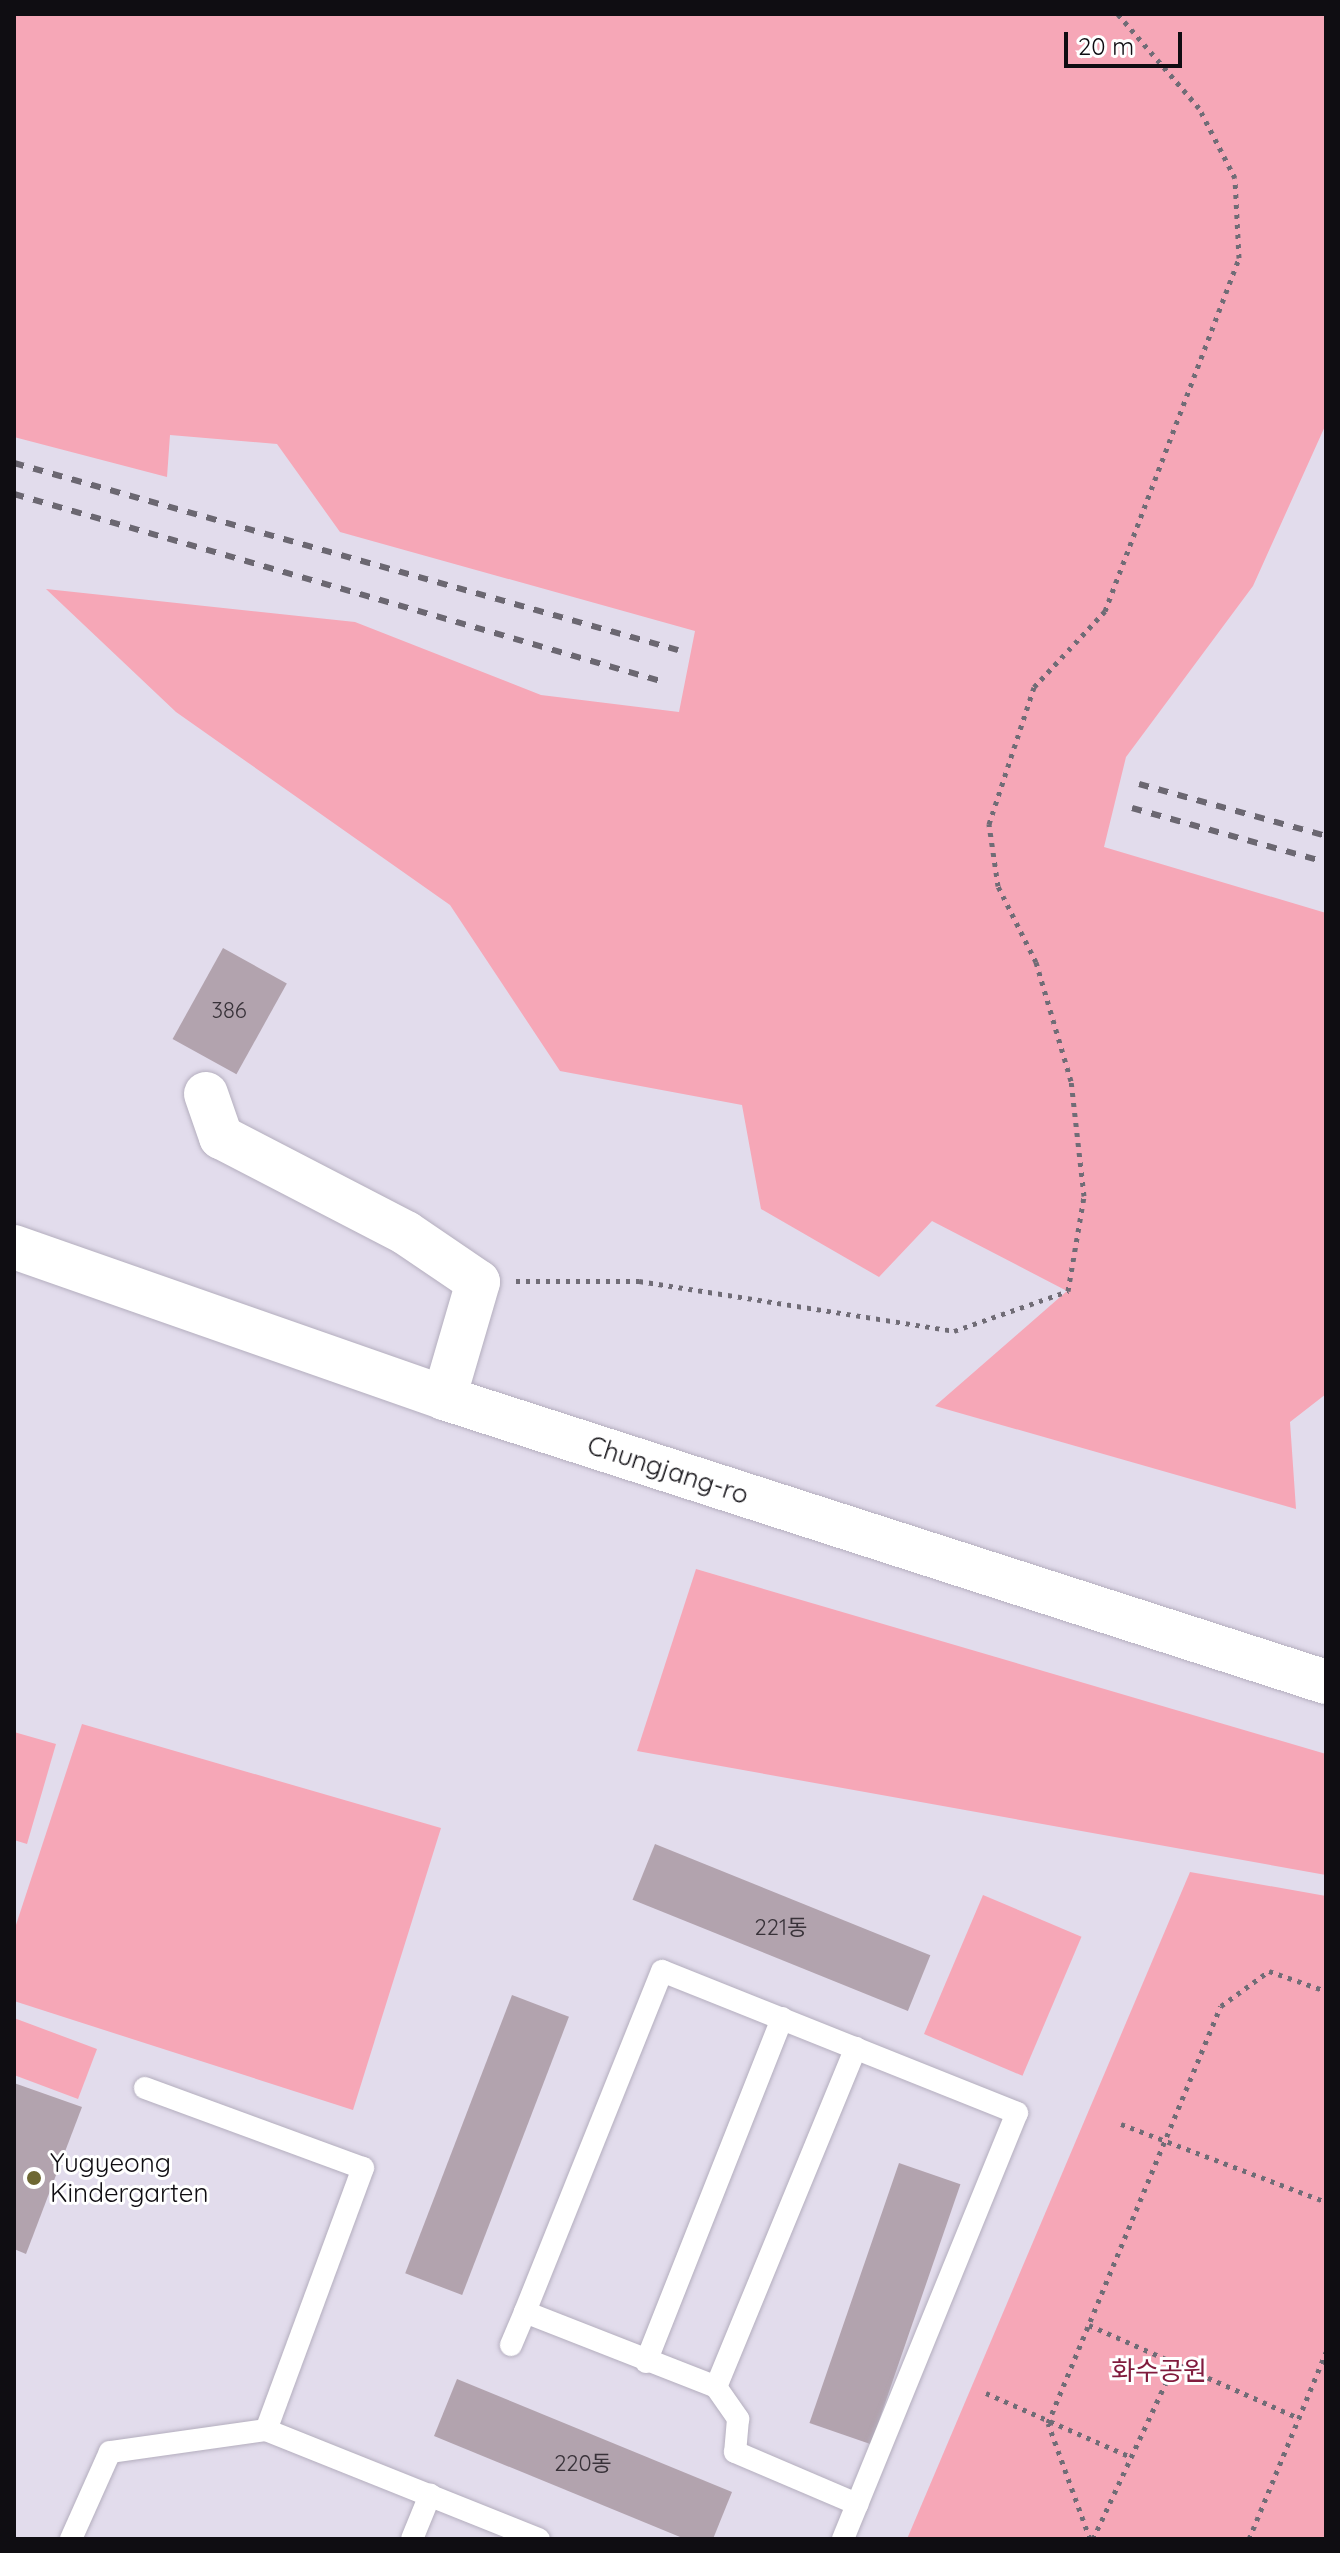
<!DOCTYPE html>
<html>
<head>
<meta charset="utf-8">
<style>
	body { margin:0 }
	#map { position:relative; width:1340px; height:2553px; overflow:hidden; background:#e2dcec; font-family:Quicksand,"Noto Sans KR",sans-serif }
	div>[style] { position:absolute }
	[style*='--x'] { left:calc(var(--x)*1px); top:calc(var(--y)*1px); width:calc(var(--w)*1px); rotate:calc(var(--a)*1deg) }
	.green>* { inset:0; background:#f6a7b7; transform-origin:0 0 }
	.building>* { inset:0; background:#b2a3ae; transform-origin:0 0 }
	.path>* { height:5px; margin-top:-2.5px; transform-origin:0; background:repeating-linear-gradient(90deg,#706c76 0 4px,transparent 0 10px) }
	.roads { filter:drop-shadow(0 0 2px #b4aebe) drop-shadow(0 0 2px #b4aebe) }
	.lane>* { height:22px; margin:-11px; padding:0 11px; transform-origin:11px; border-radius:11px; background:#fff }
	.street>* { height:44px; margin:-22px; padding:0 22px; transform-origin:22px; border-radius:22px; background:#fff }
	.primary>* { height:44px; margin:-22px; padding:0 22px; transform-origin:22px; border-radius:22px; background:#fff }
	.rail>* { height:6px; margin-top:-3px; transform-origin:0; background:repeating-linear-gradient(90deg,#6b6771 0 10px,transparent 0 20px) }
	.dots>* { width:22px; height:22px; translate:-50% -50%; box-sizing:border-box; border:4px solid #fff; border-radius:50% }
	span { translate:-50% -50%; white-space:nowrap; text-align:center; line-height:1.15; -webkit-text-stroke:6px #fff; paint-order:stroke }
	.number-label { font-size:22px; color:#383239 }
	.number-label span { -webkit-text-stroke-width:0 }
	.street-label { font-size:26px; color:#0f0d12 }
	.poi-label { font-size:26px; color:#0f0d12 }
	.left { translate:0 -50%; text-align:left }
	.park-label { font-size:26px; color:#811c3e }
	.frame { position:absolute; inset:0; border:16px solid #0f0d12; pointer-events:none }
	.scale { position:absolute; left:1064px; top:32px; width:118px; height:36px; box-sizing:border-box; border:4px solid #0f0d12; border-top:0; padding-left:10px; font-size:24px; line-height:28px; white-space:nowrap; color:#0f0d12; -webkit-text-stroke:6px #fff; paint-order:stroke }
</style>
</head>
<body>
<div id="map">
	<div class="green">
		<div style="clip-path:polygon(14px 14px,1326px 14px,1326px 424px,1253px 586px,1126px 757px,1104px 847px,1326px 913px,1326px 1394px,1290px 1422px,1296px 1509px,935px 1406px,1067px 1291px,932px 1221px,879px 1277px,761px 1209px,742px 1105px,560px 1071px,450px 905px,176px 712px,46px 589px,355px 622px,541px 695px,679px 712px,695px 631px,340px 532px,277px 444px,170px 435px,167px 477px,14px 437px)"></div>
		<div style="clip-path:polygon(696px 1569px,1326px 1754px,1326px 1875px,637px 1751px)"></div>
		<div style="clip-path:polygon(82px 1724px,441px 1828px,353px 2110px,14px 2001px,14px 1931px)"></div>
		<div style="clip-path:polygon(14px 1732px,56px 1744px,27px 1844px,14px 1840px)"></div>
		<div style="clip-path:polygon(1190px 1872px,1326px 1896px,1326px 2539px,907px 2539px)"></div>
		<div style="left:983px;top:1895px;width:107px;height:151px;rotate:23deg"></div>
		<div style="clip-path:polygon(14px 2018px,97px 2049px,78px 2099px,14px 2075px)"></div>
	</div>
	<div class="building">
		<div style="left:223px;top:948px;width:73px;height:104px;rotate:29deg"></div>
		<div style="left:655px;top:1844px;width:297px;height:60px;rotate:22deg"></div>
		<div style="left:512px;top:1995px;width:61px;height:298px;rotate:21deg"></div>
		<div style="clip-path:polygon(14px 2083px,82px 2107px,26px 2254px,14px 2249px)"></div>
		<div style="left:899px;top:2163px;width:65px;height:275px;rotate:19deg"></div>
		<div style="clip-path:polygon(457px 2379px,732px 2492px,713px 2539px,685px 2539px,434px 2436px)"></div>
	</div>
	<div class="path">
		<div style="--x:516;--y:1281;--w:123;--a:0"></div>
		<div style="--x:639;--y:1281;--w:319;--a:9"></div>
		<div style="--x:954;--y:1331;--w:121;--a:-19.3"></div>
		<div style="--x:1068;--y:1291;--w:96;--a:-80.4"></div>
		<div style="--x:1084;--y:1196;--w:116;--a:-96.4"></div>
		<div style="--x:1071;--y:1081;--w:124;--a:-106.4"></div>
		<div style="--x:1036;--y:962;--w:85;--a:-116.6"></div>
		<div style="--x:998;--y:886;--w:63;--a:-98.3"></div>
		<div style="--x:989;--y:824;--w:144;--a:-71.8"></div>
		<div style="--x:1034;--y:687;--w:104;--a:-46.9"></div>
		<div style="--x:1105;--y:611;--w:378;--a:-69.2"></div>
		<div style="--x:1239;--y:258;--w:80;--a:-92.9"></div>
		<div style="--x:1235;--y:178;--w:79;--a:-117.2"></div>
		<div style="--x:1199;--y:108;--w:124;--a:-130.8"></div>
		<div style="--x:1121;--y:2124;--w:219;--a:20.8"></div>
		<div style="--x:1089;--y:2325;--w:230;--a:23.9"></div>
		<div style="--x:986;--y:2393;--w:156;--a:23.8"></div>
		<div style="--x:1090;--y:2539;--w:123;--a:-109.9"></div>
		<div style="--x:1048;--y:2423;--w:451;--a:-67.5"></div>
		<div style="--x:1221;--y:2006;--w:59;--a:-36.1"></div>
		<div style="--x:1269;--y:1971;--w:60;--a:19.3"></div>
		<div style="--x:1093;--y:2539;--w:196;--a:-65"></div>
		<div style="--x:1249;--y:2539;--w:202;--a:-67.6"></div>
	</div>
	<div class="roads">
		<div class="lane">
			<div style="--x:145;--y:2088;--w:232;--a:20.2"></div>
			<div style="--x:363;--y:2168;--w:279;--a:110.3"></div>
			<div style="--x:511;--y:2345;--w:36;--a:-67"></div>
			<div style="--x:646;--y:2362;--w:370;--a:-68.4"></div>
			<div style="--x:716;--y:2387;--w:367;--a:-67.6"></div>
			<div style="--x:71;--y:2539;--w:95;--a:-65.9"></div>
			<div style="--x:110;--y:2452;--w:158;--a:-8"></div>
			<div style="--x:266;--y:2430;--w:294;--a:21.8"></div>
			<div style="--x:412;--y:2539;--w:48;--a:-67.8"></div>
			<div style="--x:843;--y:2539;--w:460;--a:-67.8"></div>
			<div style="--x:1017;--y:2113;--w:382;--a:-158.2"></div>
			<div style="--x:662;--y:1971;--w:367;--a:111.9"></div>
			<div style="--x:525;--y:2312;--w:205;--a:21.4"></div>
			<div style="--x:716;--y:2387;--w:39;--a:55"></div>
			<div style="--x:738;--y:2419;--w:33;--a:95"></div>
			<div style="--x:735;--y:2452;--w:133;--a:23.1"></div>
		</div>
		<div class="street">
			<div style="--x:206;--y:1094;--w:46;--a:70.8"></div>
			<div style="--x:221;--y:1137;--w:208;--a:27.4"></div>
			<div style="--x:406;--y:1233;--w:87;--a:34.2"></div>
			<div style="--x:478;--y:1282;--w:121;--a:106.3"></div>
		</div>
		<div class="primary">
			<div style="--x:14;--y:1247;--w:456;--a:19.3"></div>
			<div style="--x:444;--y:1398;--w:927;--a:17.85"></div>
		</div>
	</div>
	<div class="rail">
		<div style="--x:14;--y:463;--w:690;--a:15.73"></div>
		<div style="--x:14;--y:494;--w:677;--a:16.13"></div>
		<div style="--x:1139;--y:784;--w:194;--a:15.5"></div>
		<div style="--x:1132;--y:808;--w:201;--a:15.6"></div>
	</div>
	<div class="dots">
		<div style="left:34px;top:2178px;background:#6e6733"></div>
	</div>
	<div class="number-label">
		<span style="left:229px;top:1011px">386</span>
		<span style="left:781px;top:1928px">221동</span>
		<span style="left:583px;top:2464px">220동</span>
	</div>
	<div class="street-label">
		<span style="left:668px;top:1470px;rotate:18deg">Chungjang-ro</span>
	</div>
	<div class="poi-label">
		<span class="left" style="left:50px;top:2178px">Yugyeong<br>Kindergarten</span>
	</div>
	<div class="park-label">
		<span style="left:1159px;top:2371px">화수공원</span>
	</div>
	<div class="frame"></div>
	<div class="scale">20 m</div>
</div>
</body>
</html>
